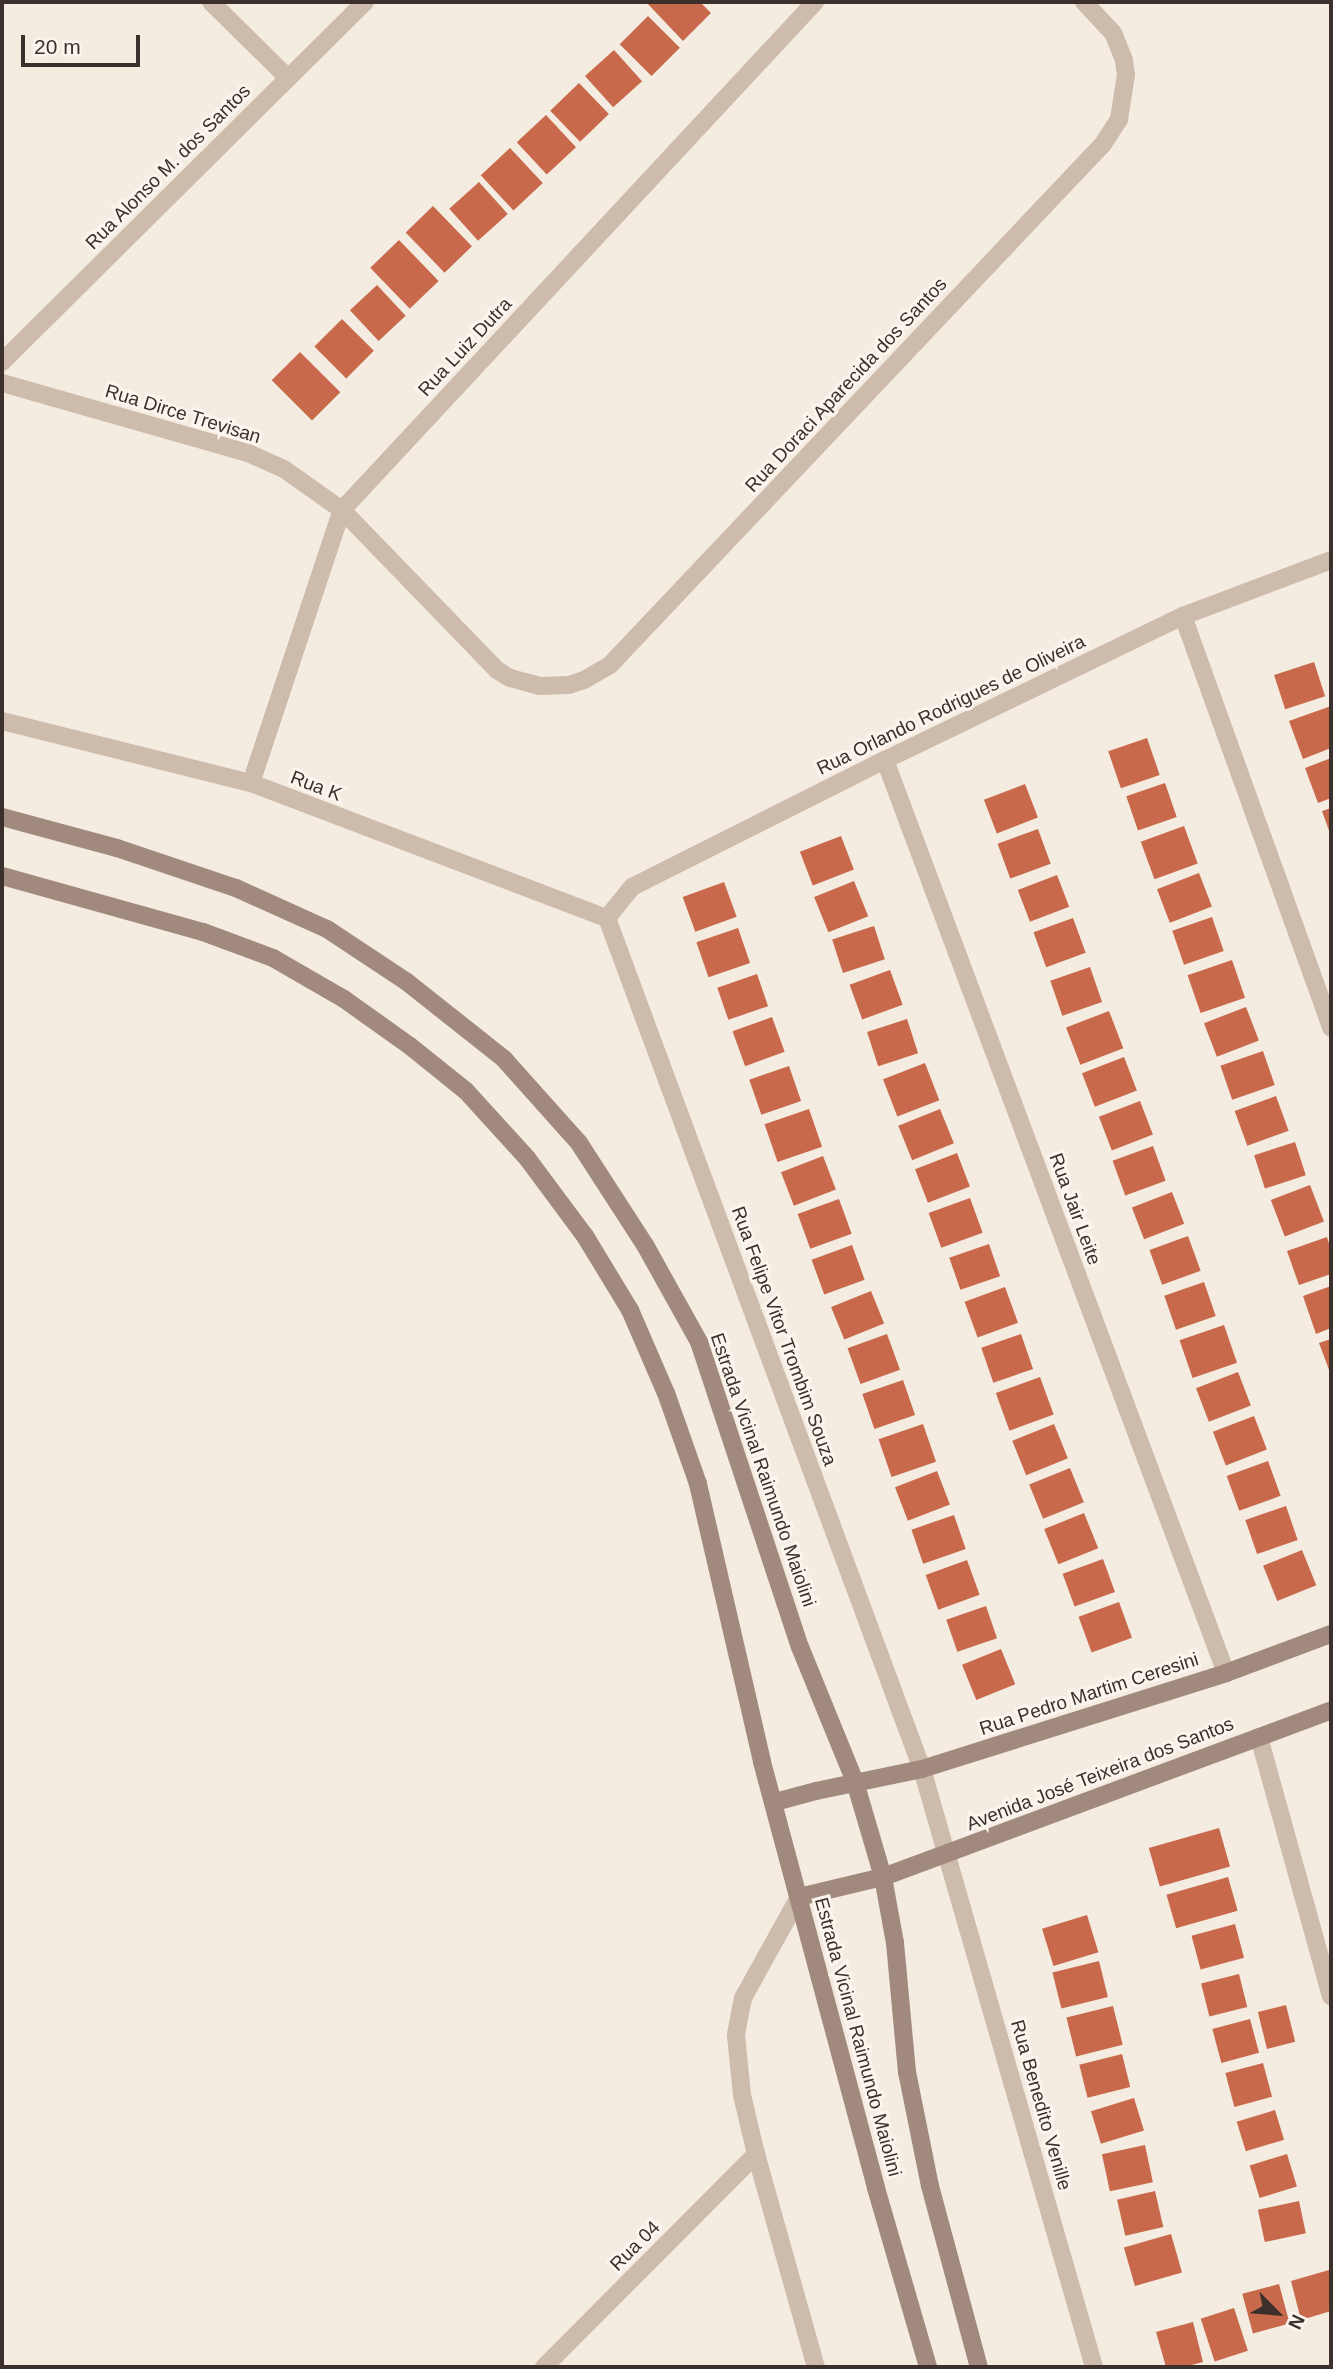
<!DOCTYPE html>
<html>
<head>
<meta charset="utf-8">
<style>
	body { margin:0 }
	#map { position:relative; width:1333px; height:2369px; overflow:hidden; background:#f4ebe1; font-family:Arial,sans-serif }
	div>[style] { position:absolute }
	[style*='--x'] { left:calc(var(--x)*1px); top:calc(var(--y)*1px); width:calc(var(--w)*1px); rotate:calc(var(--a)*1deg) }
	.building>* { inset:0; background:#c8694b; transform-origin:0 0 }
	.street>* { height:18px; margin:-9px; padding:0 9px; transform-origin:9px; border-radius:9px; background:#cdbbac }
	.secondary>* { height:18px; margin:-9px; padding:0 9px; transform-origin:9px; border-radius:9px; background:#a18a7d }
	span { translate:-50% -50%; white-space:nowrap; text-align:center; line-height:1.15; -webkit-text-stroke:6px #fbf5ee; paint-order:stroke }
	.street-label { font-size:19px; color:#3b302b }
	.frame { position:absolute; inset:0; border:4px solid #3b302b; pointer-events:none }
	.north { position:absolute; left:1242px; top:2278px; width:70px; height:70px; -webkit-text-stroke:5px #fbf5ee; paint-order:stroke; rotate:115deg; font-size:19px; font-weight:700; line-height:28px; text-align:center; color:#3b302b }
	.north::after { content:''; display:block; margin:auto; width:24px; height:32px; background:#3b302b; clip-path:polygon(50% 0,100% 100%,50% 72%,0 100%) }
	.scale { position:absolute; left:21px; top:35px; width:119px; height:32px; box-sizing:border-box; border:4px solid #3b302b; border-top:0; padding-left:9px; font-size:21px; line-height:24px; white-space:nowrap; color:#3b302b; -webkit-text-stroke:5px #fbf5ee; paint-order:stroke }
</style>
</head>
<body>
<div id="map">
	<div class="building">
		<div style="clip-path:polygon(646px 2px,700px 2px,711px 13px,683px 41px)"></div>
		<div style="left:648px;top:16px;width:45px;height:40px;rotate:45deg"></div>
		<div style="left:614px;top:50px;width:42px;height:39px;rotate:48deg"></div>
		<div style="left:579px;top:83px;width:43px;height:40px;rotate:46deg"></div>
		<div style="left:546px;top:115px;width:44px;height:40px;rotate:47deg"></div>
		<div style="left:510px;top:148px;width:48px;height:40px;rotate:47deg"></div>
		<div style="left:479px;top:182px;width:43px;height:40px;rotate:48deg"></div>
		<div style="left:433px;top:206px;width:56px;height:38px;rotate:46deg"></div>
		<div style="left:399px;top:240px;width:57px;height:40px;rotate:46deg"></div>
		<div style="left:377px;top:285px;width:42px;height:37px;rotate:47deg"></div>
		<div style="left:342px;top:319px;width:45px;height:39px;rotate:45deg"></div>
		<div style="left:300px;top:352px;width:57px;height:40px;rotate:45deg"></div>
		<div style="left:1314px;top:662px;width:36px;height:42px;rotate:72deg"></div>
		<div style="clip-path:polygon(1331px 706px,1331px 748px,1303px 759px,1289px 721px)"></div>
		<div style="left:1147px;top:738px;width:39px;height:41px;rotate:71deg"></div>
		<div style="clip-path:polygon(1331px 758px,1331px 798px,1318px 803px,1305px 768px)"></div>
		<div style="left:1165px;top:783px;width:36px;height:41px;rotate:71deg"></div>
		<div style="left:1025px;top:784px;width:36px;height:44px;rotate:69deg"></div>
		<div style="clip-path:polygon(1331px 808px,1331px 836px,1322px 811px)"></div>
		<div style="left:1184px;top:826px;width:40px;height:46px;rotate:70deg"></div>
		<div style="left:1038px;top:829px;width:37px;height:43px;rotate:70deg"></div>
		<div style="left:841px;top:836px;width:36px;height:44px;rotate:69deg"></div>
		<div style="left:1199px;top:873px;width:36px;height:45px;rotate:69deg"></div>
		<div style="left:1057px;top:875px;width:34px;height:42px;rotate:69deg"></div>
		<div style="left:854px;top:881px;width:38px;height:43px;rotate:68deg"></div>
		<div style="left:724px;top:882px;width:37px;height:44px;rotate:70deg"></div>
		<div style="left:1212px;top:917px;width:36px;height:42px;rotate:71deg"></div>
		<div style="left:1073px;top:918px;width:37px;height:42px;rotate:70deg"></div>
		<div style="left:874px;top:926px;width:35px;height:44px;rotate:72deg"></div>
		<div style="left:738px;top:928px;width:37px;height:44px;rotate:71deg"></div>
		<div style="left:1232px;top:960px;width:40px;height:47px;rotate:71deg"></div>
		<div style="left:1090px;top:967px;width:37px;height:42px;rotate:71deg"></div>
		<div style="left:890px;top:970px;width:37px;height:43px;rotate:70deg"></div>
		<div style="left:757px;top:974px;width:34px;height:42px;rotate:71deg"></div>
		<div style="left:1246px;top:1007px;width:36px;height:45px;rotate:69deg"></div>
		<div style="left:1109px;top:1011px;width:40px;height:46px;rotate:69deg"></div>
		<div style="left:772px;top:1017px;width:37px;height:42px;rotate:70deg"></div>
		<div style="left:907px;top:1019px;width:36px;height:42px;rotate:72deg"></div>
		<div style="left:1263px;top:1051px;width:36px;height:45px;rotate:71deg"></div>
		<div style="left:1124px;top:1057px;width:36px;height:45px;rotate:69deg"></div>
		<div style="left:925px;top:1063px;width:40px;height:45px;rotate:69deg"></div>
		<div style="left:789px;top:1066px;width:37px;height:42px;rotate:71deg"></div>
		<div style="left:1276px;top:1096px;width:37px;height:44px;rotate:70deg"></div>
		<div style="left:1140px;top:1101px;width:36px;height:44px;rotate:69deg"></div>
		<div style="left:809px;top:1109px;width:40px;height:47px;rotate:71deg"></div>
		<div style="left:940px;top:1109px;width:37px;height:45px;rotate:68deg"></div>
		<div style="left:1295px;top:1142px;width:35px;height:43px;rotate:72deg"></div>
		<div style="left:1153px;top:1146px;width:37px;height:43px;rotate:70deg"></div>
		<div style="left:957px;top:1153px;width:36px;height:45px;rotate:69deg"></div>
		<div style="left:823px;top:1156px;width:36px;height:45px;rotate:69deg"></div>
		<div style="left:1310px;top:1185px;width:39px;height:42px;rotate:69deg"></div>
		<div style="left:1172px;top:1192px;width:34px;height:43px;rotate:69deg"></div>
		<div style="left:970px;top:1198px;width:37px;height:44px;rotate:70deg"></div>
		<div style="left:839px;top:1199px;width:37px;height:44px;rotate:70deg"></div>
		<div style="left:1188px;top:1236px;width:37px;height:41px;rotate:70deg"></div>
		<div style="clip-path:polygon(1327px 1237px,1331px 1250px,1331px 1274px,1299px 1285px,1287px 1251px)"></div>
		<div style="left:989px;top:1244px;width:34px;height:42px;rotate:71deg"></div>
		<div style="left:852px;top:1245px;width:37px;height:43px;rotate:70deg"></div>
		<div style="left:1204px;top:1282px;width:36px;height:42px;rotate:71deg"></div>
		<div style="clip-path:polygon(1331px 1286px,1331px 1328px,1316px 1334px,1303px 1296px)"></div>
		<div style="left:1005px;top:1287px;width:38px;height:43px;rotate:70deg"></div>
		<div style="left:871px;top:1291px;width:35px;height:43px;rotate:68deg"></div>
		<div style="left:1224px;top:1325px;width:40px;height:47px;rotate:71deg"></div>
		<div style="left:887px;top:1334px;width:38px;height:42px;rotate:70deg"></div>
		<div style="left:1021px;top:1334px;width:37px;height:42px;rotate:71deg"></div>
		<div style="clip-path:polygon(1331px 1339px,1331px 1375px,1319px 1343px)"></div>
		<div style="left:1238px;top:1372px;width:36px;height:45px;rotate:69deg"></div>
		<div style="left:1040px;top:1377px;width:40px;height:47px;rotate:70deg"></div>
		<div style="left:903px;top:1380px;width:37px;height:43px;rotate:71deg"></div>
		<div style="left:1254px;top:1416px;width:36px;height:44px;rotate:69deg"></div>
		<div style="left:923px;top:1424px;width:40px;height:47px;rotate:71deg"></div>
		<div style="left:1054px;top:1424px;width:37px;height:45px;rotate:68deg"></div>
		<div style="left:1268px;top:1461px;width:37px;height:44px;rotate:70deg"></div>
		<div style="left:1070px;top:1468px;width:37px;height:44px;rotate:68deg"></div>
		<div style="left:937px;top:1471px;width:36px;height:45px;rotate:69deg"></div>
		<div style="left:1286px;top:1506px;width:36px;height:43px;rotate:71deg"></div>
		<div style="left:1084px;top:1513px;width:38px;height:43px;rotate:68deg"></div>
		<div style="left:954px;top:1515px;width:36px;height:45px;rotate:71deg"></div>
		<div style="left:1302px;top:1550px;width:38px;height:42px;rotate:68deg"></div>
		<div style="left:1103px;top:1559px;width:35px;height:43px;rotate:70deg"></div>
		<div style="left:967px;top:1560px;width:37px;height:44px;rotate:70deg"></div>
		<div style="left:1119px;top:1602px;width:38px;height:43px;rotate:70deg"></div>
		<div style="left:986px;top:1606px;width:34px;height:42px;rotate:71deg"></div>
		<div style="left:1001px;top:1649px;width:38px;height:42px;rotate:68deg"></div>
		<div style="left:1219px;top:1828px;width:40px;height:73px;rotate:74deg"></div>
		<div style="left:1228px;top:1877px;width:35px;height:64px;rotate:74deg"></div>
		<div style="left:1087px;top:1915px;width:39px;height:47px;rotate:73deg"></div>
		<div style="left:1235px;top:1924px;width:35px;height:45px;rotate:75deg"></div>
		<div style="left:1099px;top:1961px;width:37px;height:48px;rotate:76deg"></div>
		<div style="left:1239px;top:1974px;width:34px;height:39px;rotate:76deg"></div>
		<div style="left:1286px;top:2005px;width:38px;height:29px;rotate:76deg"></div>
		<div style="left:1113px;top:2006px;width:40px;height:48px;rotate:76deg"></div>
		<div style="left:1250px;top:2019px;width:35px;height:39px;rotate:75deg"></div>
		<div style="left:1122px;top:2054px;width:34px;height:44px;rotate:76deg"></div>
		<div style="left:1263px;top:2063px;width:35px;height:39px;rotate:75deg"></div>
		<div style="left:1134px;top:2098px;width:34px;height:45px;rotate:73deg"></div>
		<div style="left:1275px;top:2110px;width:31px;height:40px;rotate:73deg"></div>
		<div style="left:1145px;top:2145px;width:38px;height:44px;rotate:78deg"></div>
		<div style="left:1287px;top:2154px;width:34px;height:39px;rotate:73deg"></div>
		<div style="left:1155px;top:2191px;width:37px;height:39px;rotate:77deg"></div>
		<div style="left:1299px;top:2201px;width:33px;height:42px;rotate:78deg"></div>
		<div style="left:1171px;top:2234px;width:40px;height:49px;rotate:74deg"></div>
		<div style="clip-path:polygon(1329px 2270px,1331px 2311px,1301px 2320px,1291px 2281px)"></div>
		<div style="left:1279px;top:2284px;width:41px;height:38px;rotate:75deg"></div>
		<div style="left:1234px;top:2308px;width:45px;height:35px;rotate:72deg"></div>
		<div style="clip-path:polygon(1193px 2322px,1203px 2362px,1184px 2367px,1166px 2367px,1156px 2332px)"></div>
	</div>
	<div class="street">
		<div style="--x:211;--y:2;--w:108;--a:44.6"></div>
		<div style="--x:2;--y:362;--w:511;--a:-44.76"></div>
		<div style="--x:2;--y:383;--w:256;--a:15.9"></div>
		<div style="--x:248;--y:453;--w:39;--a:24"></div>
		<div style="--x:284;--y:469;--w:71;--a:35.3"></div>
		<div style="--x:342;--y:510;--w:223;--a:45.9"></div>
		<div style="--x:497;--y:670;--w:15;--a:32"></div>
		<div style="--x:510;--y:678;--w:30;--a:15"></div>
		<div style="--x:539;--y:686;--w:30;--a:-2"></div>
		<div style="--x:569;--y:685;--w:16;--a:-18"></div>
		<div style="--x:584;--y:680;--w:30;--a:-30"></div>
		<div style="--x:610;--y:665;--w:717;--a:-46.58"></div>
		<div style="--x:1103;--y:144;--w:30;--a:-57"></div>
		<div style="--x:1119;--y:119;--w:45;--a:-81"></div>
		<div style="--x:1126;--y:75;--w:15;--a:-98"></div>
		<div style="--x:1124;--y:60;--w:29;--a:-112"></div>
		<div style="--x:1113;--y:33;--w:42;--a:-133.1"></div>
		<div style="--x:1183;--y:616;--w:438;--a:70.2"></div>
		<div style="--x:2;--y:721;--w:257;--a:14"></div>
		<div style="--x:251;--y:783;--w:381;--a:20.8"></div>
		<div style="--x:885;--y:760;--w:975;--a:69.52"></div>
		<div style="--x:251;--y:783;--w:288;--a:-71.6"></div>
		<div style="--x:342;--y:510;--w:694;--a:-47.04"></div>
		<div style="--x:607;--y:918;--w:907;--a:69.69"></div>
		<div style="--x:922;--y:1769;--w:622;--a:73.95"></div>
		<div style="--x:607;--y:918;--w:40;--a:-51"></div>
		<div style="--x:632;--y:887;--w:283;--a:-26.7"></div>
		<div style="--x:885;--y:760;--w:331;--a:-25.8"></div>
		<div style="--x:1183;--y:616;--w:158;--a:-20.7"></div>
		<div style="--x:1259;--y:1737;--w:269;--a:74.5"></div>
		<div style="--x:799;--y:1897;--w:115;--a:119"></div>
		<div style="--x:743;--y:1998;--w:38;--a:101"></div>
		<div style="--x:736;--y:2035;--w:60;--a:84.3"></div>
		<div style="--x:742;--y:2095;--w:61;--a:76.7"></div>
		<div style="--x:756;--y:2154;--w:221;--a:74.3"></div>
		<div style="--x:544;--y:2367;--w:301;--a:-45.1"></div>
	</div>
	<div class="secondary">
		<div style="--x:2;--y:817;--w:119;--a:15.1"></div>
		<div style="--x:117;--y:848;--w:126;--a:18.6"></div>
		<div style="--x:236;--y:888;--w:100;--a:24.3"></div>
		<div style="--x:327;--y:929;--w:96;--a:33.5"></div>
		<div style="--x:407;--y:982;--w:124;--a:38.4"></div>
		<div style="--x:504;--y:1059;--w:113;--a:48.2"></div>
		<div style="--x:579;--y:1143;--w:121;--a:57.1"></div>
		<div style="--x:645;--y:1245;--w:111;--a:60.9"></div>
		<div style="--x:699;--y:1342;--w:321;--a:71.7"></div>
		<div style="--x:800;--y:1647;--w:146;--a:67.8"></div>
		<div style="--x:855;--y:1782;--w:99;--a:73.6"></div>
		<div style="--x:883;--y:1877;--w:67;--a:79.7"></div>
		<div style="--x:895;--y:1943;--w:130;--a:84.7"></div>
		<div style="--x:907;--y:2072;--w:116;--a:78.6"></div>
		<div style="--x:930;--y:2186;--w:188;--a:74.9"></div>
		<div style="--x:2;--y:876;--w:209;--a:15.6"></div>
		<div style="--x:203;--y:932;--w:75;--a:20.4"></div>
		<div style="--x:273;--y:958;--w:82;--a:30"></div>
		<div style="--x:344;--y:999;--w:81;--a:35.5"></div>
		<div style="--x:410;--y:1046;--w:72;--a:38.8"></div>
		<div style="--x:466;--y:1091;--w:91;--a:47.7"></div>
		<div style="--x:527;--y:1158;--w:97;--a:53.4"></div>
		<div style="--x:585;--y:1236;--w:87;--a:58.7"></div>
		<div style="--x:630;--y:1310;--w:90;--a:66.6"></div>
		<div style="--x:666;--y:1393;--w:96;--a:70.6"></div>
		<div style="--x:698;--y:1484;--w:285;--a:77"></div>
		<div style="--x:762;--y:1762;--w:441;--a:75"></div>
		<div style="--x:876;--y:2188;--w:186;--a:73.8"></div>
		<div style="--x:775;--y:1802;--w:42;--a:-15"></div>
		<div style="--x:816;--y:1791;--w:108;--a:-11.7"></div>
		<div style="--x:922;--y:1769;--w:319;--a:-17.5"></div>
		<div style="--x:1226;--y:1673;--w:112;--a:-20.4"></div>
		<div style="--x:799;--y:1897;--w:86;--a:-13.4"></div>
		<div style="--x:883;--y:1877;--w:478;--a:-20.4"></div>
	</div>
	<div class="street-label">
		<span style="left:168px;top:167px;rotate:-45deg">Rua Alonso M. dos Santos</span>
		<span style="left:465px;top:347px;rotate:-47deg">Rua Luiz Dutra</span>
		<span style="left:846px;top:385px;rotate:-47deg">Rua Doraci Aparecida dos Santos</span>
		<span style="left:183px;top:414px;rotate:17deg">Rua Dirce Trevisan</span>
		<span style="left:951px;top:705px;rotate:-26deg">Rua Orlando Rodrigues de Oliveira</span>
		<span style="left:316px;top:786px;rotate:21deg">Rua K</span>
		<span style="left:1075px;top:1209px;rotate:70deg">Rua Jair Leite</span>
		<span style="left:784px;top:1336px;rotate:70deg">Rua Felipe Vitor Trombim Souza</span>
		<span style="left:763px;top:1470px;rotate:71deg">Estrada Vicinal Raimundo Maiolini</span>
		<span style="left:1089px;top:1694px;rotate:-18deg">Rua Pedro Martim Ceresini</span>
		<span style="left:1100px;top:1774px;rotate:-21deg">Avenida José Teixeira dos Santos</span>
		<span style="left:858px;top:2037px;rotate:75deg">Estrada Vicinal Raimundo Maiolini</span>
		<span style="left:1041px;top:2105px;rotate:74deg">Rua Benedito Venille</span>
		<span style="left:635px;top:2246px;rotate:-45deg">Rua 04</span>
	</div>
	<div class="frame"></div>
	<div class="north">N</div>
	<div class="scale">20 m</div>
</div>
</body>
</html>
